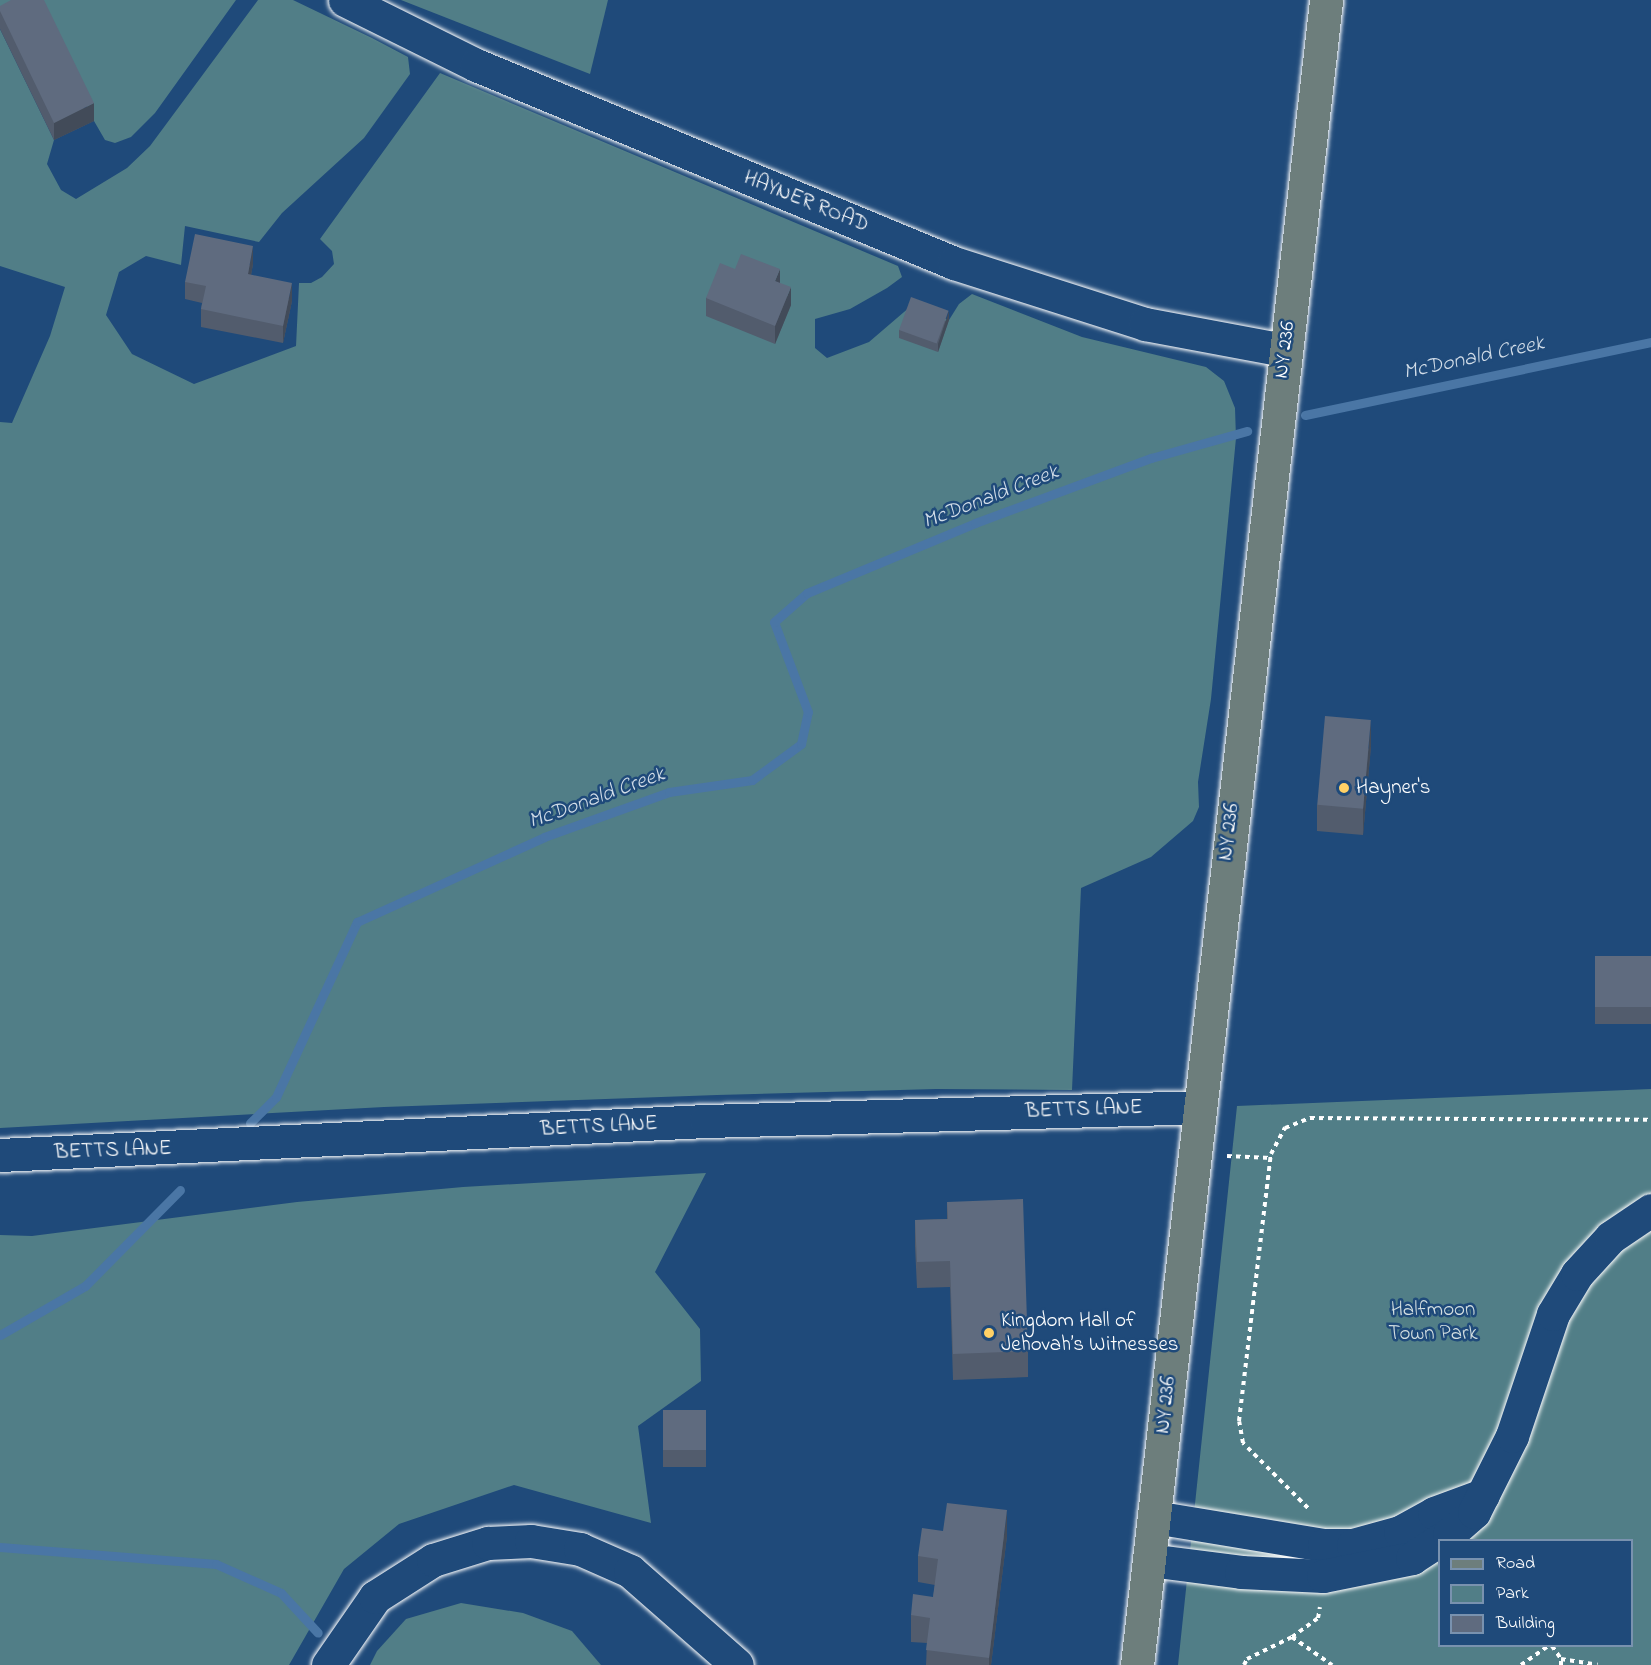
<!DOCTYPE html>
<html>
<head>
<meta charset="utf-8">
<style>
	body { margin:0 }
	#map { position:relative; width:1651px; height:1665px; overflow:hidden; background:#1f4a7a; font-family:"Indie Flower",sans-serif }
	div>[style] { position:absolute }
	[style*='--x'] { left:calc(var(--x)*1px); top:calc(var(--y)*1px); width:calc(var(--w)*1px); rotate:calc(var(--a)*1deg) }
	.green>* { inset:0; background:#517e87 }
	.stream>* { height:9px; margin:-4.5px; padding:0 4.5px; transform-origin:4.5px; border-radius:4.5px; background:#4a76a5 }
	.path>* { height:4px; margin-top:-2px; transform-origin:0; background:repeating-linear-gradient(90deg,#fff 0 4.5px,transparent 0 9px) }
	.roads { filter:drop-shadow(0 0 2px #fff) drop-shadow(0 0 2px #fff) }
	.minor>* { height:33px; margin:-16.5px; padding:0 16.5px; transform-origin:16.5px; border-radius:16.5px; background:#1f4a7a }
	.major>* { height:33px; margin:-16.5px; padding:0 16.5px; transform-origin:16.5px; border-radius:16.5px; background:#6d7e7c }
	.wall>* { inset:0; background:#525c6d; transform-origin:0 0 }
	.shaded-wall>* { inset:0; background:#424b59 }
	.building>* { inset:0; background:#5f6b7f; transform-origin:0 0 }
	.dots>* { width:16px; height:16px; translate:-50% -50%; box-sizing:border-box; border:3px solid #1f4a7a; border-radius:50% }
	span { translate:-50% -50%; white-space:nowrap; text-align:center; line-height:1.15; -webkit-text-stroke:5px #1f4a7a; paint-order:stroke }
	.street-label { font-size:21px; color:#fff }
	.poi-label { font-size:21px; color:#fff }
	.left { translate:0 -50%; text-align:left }
	.park-label { font-size:21px; color:#d4dfe1 }
	.water-label { font-size:22px; color:#d2dde8; font-style:italic }
	.legend { position:absolute; left:1438px; top:1539px; width:195px; height:108px; box-sizing:border-box; background:#1f4a7a; border:2px solid #7992af; margin:0; padding:8px 10px; list-style:none; font-size:18px; color:#fff }
	.legend li { display:flex; align-items:center; gap:12px; height:30px }
	.legend b { width:30px; border:2px solid #7992af }
</style>
</head>
<body>
<div id="map">
	<div class="green">
		<div style="clip-path:polygon(0 0,236px 0,155px 113px,131px 137px,115px 143px,105px 140px,94px 121px,37px 5px,0 23px)"></div>
		<div style="clip-path:polygon(258px 0,293px 0,372px 38px,408px 57px,410px 74px,364px 138px,282px 213px,259px 242px,185px 226px,181px 265px,146px 256px,119px 272px,106px 315px,132px 354px,194px 384px,296px 346px,299px 283px,311px 283px,322px 277px,334px 264px,332px 251px,320px 239px,440px 73px,898px 266px,902px 277px,887px 288px,850px 309px,815px 319px,815px 348px,827px 358px,869px 342px,911px 306px,949px 320px,959px 304px,972px 294px,1082px 337px,1206px 367px,1224px 381px,1235px 408px,1236px 438px,1211px 699px,1198px 782px,1199px 807px,1193px 821px,1151px 857px,1081px 888px,1072px 1090px,936px 1089px,717px 1095px,384px 1107px,0 1128px,0 422px,12px 423px,50px 336px,65px 287px,0 266px,0 29px,54px 140px,47px 164px,61px 190px,76px 199px,127px 168px,150px 146px)"></div>
		<div style="clip-path:polygon(401px 0,608px 0,590px 74px)"></div>
		<div style="clip-path:polygon(evenodd,1651px 1089px,1651px 1665px,1178px 1665px,1237px 1106px,1651px 1089px,1440px 1540px,1632px 1540px,1632px 1646px,1440px 1646px,1440px 1540px)"></div>
		<div style="clip-path:polygon(706px 1173px,655px 1272px,700px 1329px,701px 1381px,638px 1426px,651px 1523px,514px 1485px,399px 1524px,344px 1569px,289px 1665px,0 1665px,0 1235px,32px 1236px,297px 1202px,463px 1187px)"></div>
		<div style="clip-path:polygon(461px 1603px,523px 1613px,572px 1631px,601px 1665px,370px 1665px,377px 1651px,406px 1619px)"></div>
	</div>
	<div class="stream">
		<div style="--x:1305;--y:415;--w:354;--a:-11.9"></div>
		<div style="--x:250;--y:1123;--w:37;--a:-45"></div>
		<div style="--x:276;--y:1097;--w:193;--a:-65.2"></div>
		<div style="--x:357;--y:922;--w:205;--a:-24.4"></div>
		<div style="--x:544;--y:837;--w:133;--a:-19.8"></div>
		<div style="--x:669;--y:792;--w:84;--a:-8.2"></div>
		<div style="--x:752;--y:780;--w:61;--a:-36.3"></div>
		<div style="--x:801;--y:744;--w:33;--a:-78"></div>
		<div style="--x:808;--y:712;--w:96;--a:-110.7"></div>
		<div style="--x:774;--y:622;--w:44;--a:-41.3"></div>
		<div style="--x:807;--y:593;--w:182;--a:-22.6"></div>
		<div style="--x:975;--y:523;--w:188;--a:-20.3"></div>
		<div style="--x:1151;--y:458;--w:100;--a:-15.7"></div>
		<div style="--x:0;--y:1335;--w:98;--a:-30"></div>
		<div style="--x:85;--y:1286;--w:135;--a:-45.3"></div>
		<div style="--x:0;--y:1547;--w:217;--a:4.5"></div>
		<div style="--x:216;--y:1564;--w:71;--a:24"></div>
		<div style="--x:281;--y:1593;--w:54;--a:47.2"></div>
	</div>
	<div class="path">
		<div style="--x:1227;--y:1156;--w:44;--a:2.6"></div>
		<div style="--x:1308;--y:1508;--w:92;--a:-135"></div>
		<div style="--x:1243;--y:1443;--w:22;--a:-100"></div>
		<div style="--x:1239;--y:1421;--w:269;--a:-83.2"></div>
		<div style="--x:1271;--y:1154;--w:30;--a:-62"></div>
		<div style="--x:1285;--y:1128;--w:27;--a:-22"></div>
		<div style="--x:1310;--y:1118;--w:341;--a:0.3"></div>
		<div style="--x:1292;--y:1637;--w:49;--a:35"></div>
		<div style="--x:1552;--y:1646;--w:16;--a:55"></div>
		<div style="--x:1244;--y:1665;--w:7;--a:-63"></div>
		<div style="--x:1247;--y:1659;--w:50;--a:-26.1"></div>
		<div style="--x:1292;--y:1637;--w:32;--a:-36"></div>
		<div style="--x:1318;--y:1618;--w:11;--a:-80"></div>
		<div style="--x:1521;--y:1665;--w:33;--a:-35"></div>
		<div style="--x:1561;--y:1665;--w:6;--a:-90"></div>
		<div style="--x:1561;--y:1659;--w:37;--a:9"></div>
	</div>
	<div class="roads">
		<div class="minor">
			<div style="--x:345;--y:0;--w:146;--a:26.4"></div>
			<div style="--x:476;--y:65;--w:517;--a:22.5"></div>
			<div style="--x:954;--y:263;--w:201;--a:17.7"></div>
			<div style="--x:1145;--y:324;--w:141;--a:10.6"></div>
			<div style="--x:0;--y:1155;--w:707;--a:-2.76"></div>
			<div style="--x:706;--y:1121;--w:491;--a:-1.6"></div>
			<div style="--x:1154;--y:1517;--w:172;--a:9.4"></div>
			<div style="--x:1324;--y:1545;--w:29;--a:0"></div>
			<div style="--x:1353;--y:1545;--w:49;--a:-15.5"></div>
			<div style="--x:1400;--y:1532;--w:39;--a:-29"></div>
			<div style="--x:1434;--y:1513;--w:52;--a:-20.2"></div>
			<div style="--x:1149;--y:1560;--w:93;--a:7.4"></div>
			<div style="--x:1241;--y:1572;--w:82;--a:2.8"></div>
			<div style="--x:1323;--y:1576;--w:91;--a:-11.4"></div>
			<div style="--x:1412;--y:1558;--w:44;--a:-33"></div>
			<div style="--x:1449;--y:1534;--w:33;--a:-41"></div>
			<div style="--x:1474;--y:1512;--w:85;--a:-63.4"></div>
			<div style="--x:1512;--y:1436;--w:129;--a:-71.4"></div>
			<div style="--x:1553;--y:1314;--w:47;--a:-59"></div>
			<div style="--x:1577;--y:1274;--w:50;--a:-47.4"></div>
			<div style="--x:1611;--y:1237;--w:48;--a:-34"></div>
			<div style="--x:328;--y:1665;--w:83;--a:-55.3"></div>
			<div style="--x:375;--y:1597;--w:69;--a:-32.5"></div>
			<div style="--x:433;--y:1560;--w:58;--a:-17.2"></div>
			<div style="--x:488;--y:1543;--w:43;--a:-2.7"></div>
			<div style="--x:531;--y:1541;--w:50;--a:9.3"></div>
			<div style="--x:580;--y:1549;--w:55;--a:23.7"></div>
			<div style="--x:630;--y:1571;--w:142;--a:41.3"></div>
		</div>
		<div class="major">
			<div style="--x:1137;--y:1665;--w:1676;--a:-83.52"></div>
		</div>
	</div>
	<div class="wall">
		<div style="clip-path:polygon(0 6px,94px 121px,54px 140px,0 29px)"></div>
		<div style="clip-path:polygon(253px 264px,251px 275px,292px 301px,283px 343px,201px 327px,201px 309px,202px 303px,185px 299px,185px 282px)"></div>
		<div style="clip-path:polygon(735px 269px,780px 283px,791px 305px,775px 344px,706px 316px,706px 298px)"></div>
		<div style="clip-path:polygon(949px 320px,938px 352px,899px 338px,899px 330px)"></div>
		<div style="clip-path:polygon(1371px 746px,1363px 835px,1317px 831px,1317px 805px)"></div>
		<div style="left:1595px;top:956px;width:56px;height:68px"></div>
		<div style="clip-path:polygon(947px 1202px,1028px 1351px,1028px 1377px,953px 1380px,950px 1287px,917px 1288px,915px 1246px,915px 1220px,947px 1219px)"></div>
		<div style="left:663px;top:1410px;width:43px;height:57px"></div>
		<div style="clip-path:polygon(943px 1531px,1007px 1536px,991px 1665px,926px 1665px,927px 1643px,911px 1642px,911px 1615px,933px 1597px,935px 1585px,918px 1582px,918px 1556px)"></div>
	</div>
	<div class="shaded-wall">
		<div style="clip-path:polygon(94px 103px,94px 121px,54px 140px,54px 123px)"></div>
		<div style="clip-path:polygon(253px 246px,253px 264px,248px 292px,248px 274px)"></div>
		<div style="clip-path:polygon(780px 269px,780px 287px,775px 281px)"></div>
		<div style="clip-path:polygon(292px 283px,292px 301px,283px 343px,283px 326px)"></div>
		<div style="clip-path:polygon(791px 287px,791px 305px,775px 344px,775px 326px)"></div>
		<div style="clip-path:polygon(949px 311px,949px 320px,938px 352px,938px 344px)"></div>
		<div style="clip-path:polygon(1371px 720px,1371px 746px,1363px 835px,1363px 809px)"></div>
		<div style="clip-path:polygon(1007px 1510px,1007px 1536px,991px 1665px,989px 1665px,989px 1658px)"></div>
	</div>
	<div class="building">
		<div style="clip-path:polygon(11px 0,44px 0,94px 103px,54px 123px,0 11px,0 6px)"></div>
		<div style="clip-path:polygon(195px 234px,253px 246px,248px 274px,292px 283px,283px 326px,201px 309px,206px 286px,185px 282px)"></div>
		<div style="clip-path:polygon(741px 254px,780px 269px,775px 281px,791px 287px,775px 326px,706px 298px,720px 263px,735px 269px)"></div>
		<div style="left:911px;top:297px;width:40px;height:35px;rotate:20deg"></div>
		<div style="left:1325px;top:716px;width:46px;height:89px;rotate:5deg"></div>
		<div style="left:1595px;top:956px;width:56px;height:51px"></div>
		<div style="clip-path:polygon(1023px 1199px,1028px 1351px,953px 1354px,950px 1261px,917px 1262px,915px 1220px,948px 1219px,947px 1202px)"></div>
		<div style="left:663px;top:1410px;width:43px;height:40px"></div>
		<div style="clip-path:polygon(947px 1503px,1007px 1510px,989px 1658px,926px 1650px,930px 1618px,911px 1615px,913px 1594px,933px 1597px,938px 1559px,918px 1556px,922px 1528px,943px 1531px)"></div>
	</div>
	<div class="dots">
		<div style="left:1344px;top:788px;background:#ffd166"></div>
		<div style="left:989px;top:1333px;background:#ffd166"></div>
	</div>
	<div class="street-label">
		<span style="left:806px;top:202px;rotate:22deg">HAYNER ROAD</span>
		<span style="left:1285px;top:350px;rotate:-83deg">NY 236</span>
		<span style="left:1229px;top:832px;rotate:-83deg">NY 236</span>
		<span style="left:1084px;top:1110px;rotate:-2deg">BETTS LANE</span>
		<span style="left:599px;top:1127px;rotate:-3deg">BETTS LANE</span>
		<span style="left:113px;top:1151px;rotate:-2deg">BETTS LANE</span>
		<span style="left:1166px;top:1405px;rotate:-84deg">NY 236</span>
	</div>
	<div class="poi-label">
		<span class="left" style="left:1356px;top:788px">Hayner's</span>
		<span class="left" style="left:1001px;top:1333px">Kingdom Hall of<br>Jehovah’s Witnesses</span>
	</div>
	<div class="park-label">
		<span style="left:1433px;top:1322px">Halfmoon<br>Town Park</span>
	</div>
	<div class="water-label">
		<span style="left:1474px;top:359px;rotate:-12deg">McDonald Creek</span>
		<span style="left:991px;top:498px;rotate:-21deg">McDonald Creek</span>
		<span style="left:597px;top:799px;rotate:-20deg">McDonald Creek</span>
	</div>
	<ul class="legend">
	<li><b style="height:8px;background:#6d7e7c"></b>Road</li>
	<li><b style="height:16px;background:#517e87"></b>Park</li>
	<li><b style="height:16px;background:#5f6b7f"></b>Building</li>
	</ul>
</div>
</body>
</html>
